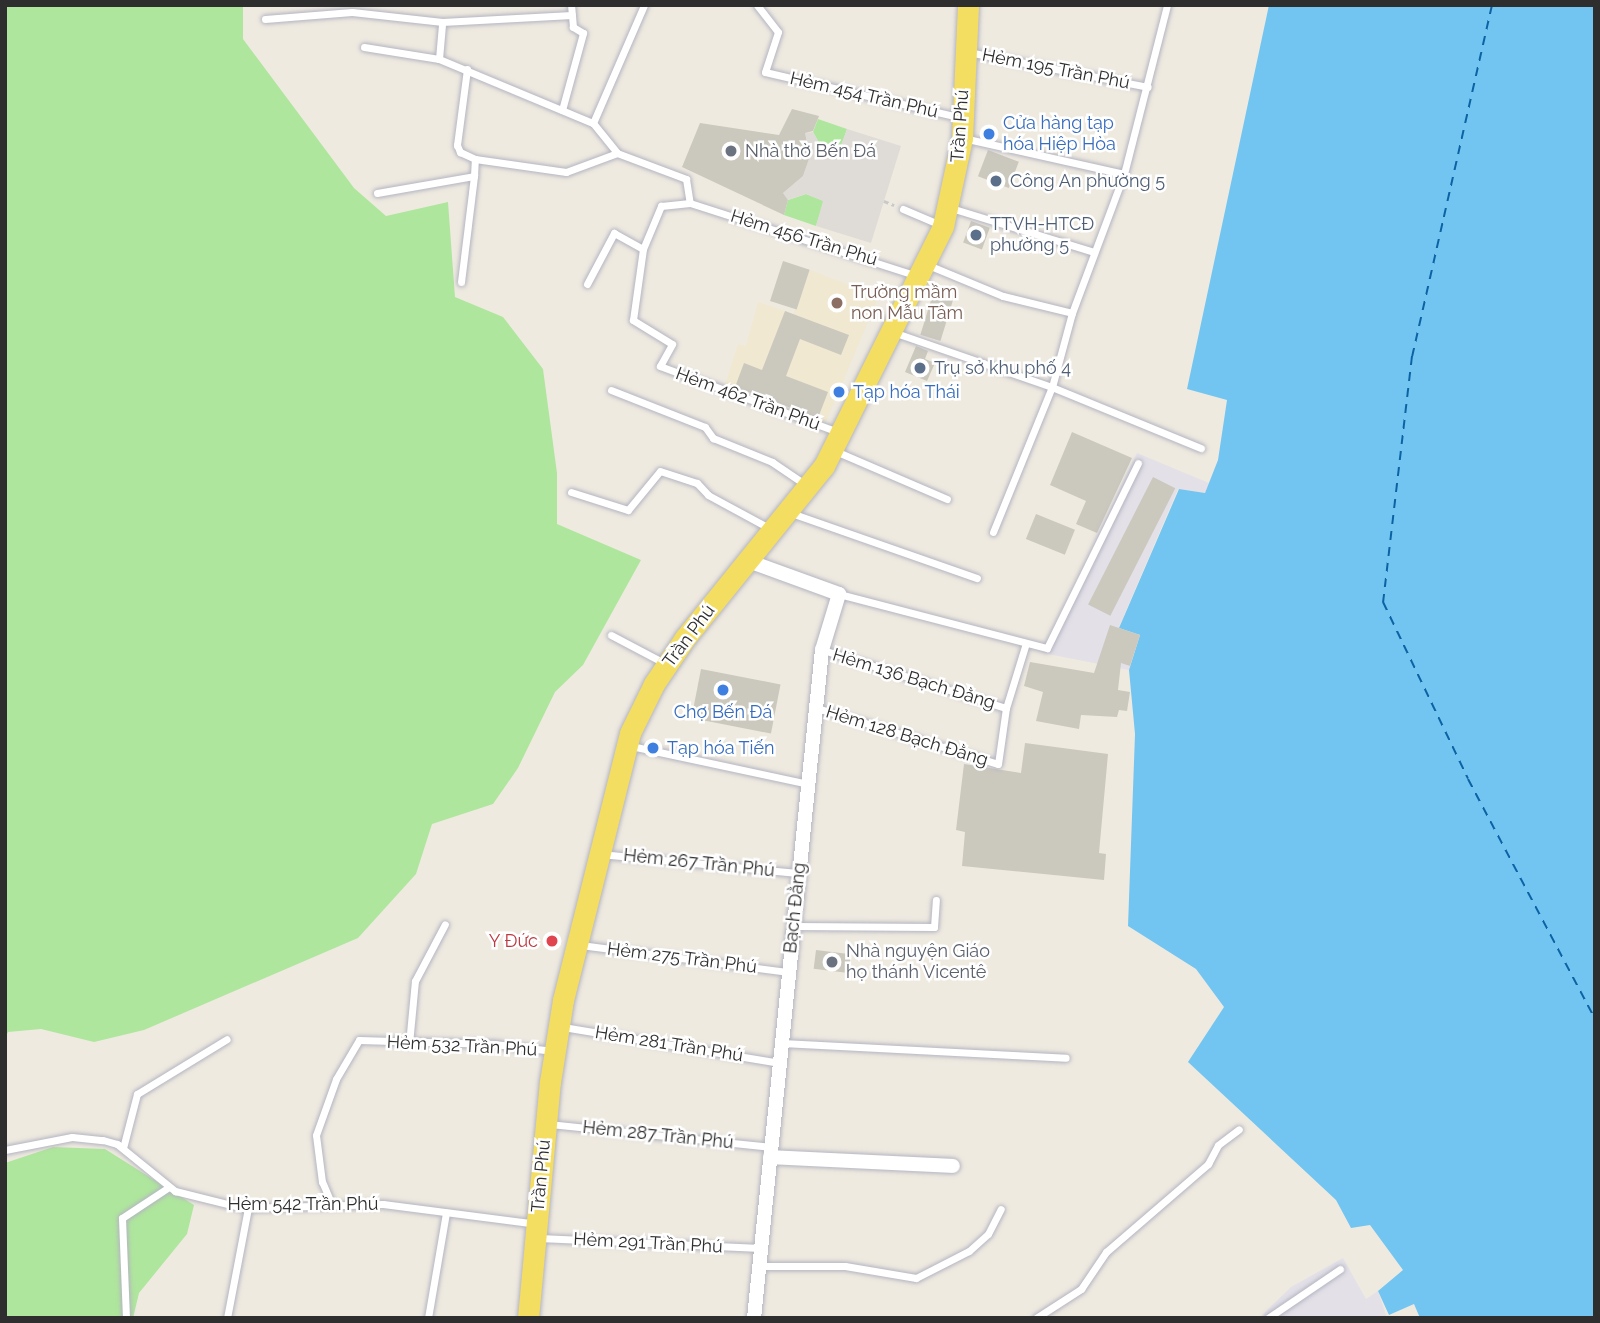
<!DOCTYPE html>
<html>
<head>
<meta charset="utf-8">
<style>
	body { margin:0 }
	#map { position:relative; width:1600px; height:1323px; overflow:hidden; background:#efeae0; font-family:Raleway,sans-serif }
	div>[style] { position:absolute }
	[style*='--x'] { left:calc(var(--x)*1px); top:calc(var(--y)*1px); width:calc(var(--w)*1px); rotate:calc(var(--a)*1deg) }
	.industrial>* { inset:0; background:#e3e0e8 }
	.education>* { inset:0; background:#f0e8d0 }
	.green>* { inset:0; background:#afe69d }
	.plaza>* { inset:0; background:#dfdcd7 }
	.water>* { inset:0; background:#73c5f1 }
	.ferry>* { height:2px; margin-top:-1px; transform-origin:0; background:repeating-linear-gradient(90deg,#0b63a4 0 9px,transparent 0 16px) }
	.building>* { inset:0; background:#cbc8be; transform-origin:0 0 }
	.path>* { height:2.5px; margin-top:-1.25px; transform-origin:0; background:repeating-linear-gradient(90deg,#c9c9c9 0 5px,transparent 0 8.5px) }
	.roads { filter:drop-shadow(0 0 2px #b4b5c1) drop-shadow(0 0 2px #b4b5c1) }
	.service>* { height:7px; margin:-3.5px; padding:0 3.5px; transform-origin:3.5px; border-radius:3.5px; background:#fff }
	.minor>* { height:14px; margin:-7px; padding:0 7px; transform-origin:7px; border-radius:7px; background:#fff }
	.primary>* { height:21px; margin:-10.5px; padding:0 10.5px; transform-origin:10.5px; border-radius:10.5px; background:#f4de61 }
	.dots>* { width:19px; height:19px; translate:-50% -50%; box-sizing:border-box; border:4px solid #fff; border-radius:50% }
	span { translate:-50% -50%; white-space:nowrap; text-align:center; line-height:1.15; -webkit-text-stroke:5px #fff; paint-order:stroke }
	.street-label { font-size:18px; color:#2e2e2e }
	.shop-label { font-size:18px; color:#366cbe }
	.left { translate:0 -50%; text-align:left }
	.worship-label { font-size:18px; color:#5b616d }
	.service-label { font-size:18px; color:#4e5e75 }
	.education-label { font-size:18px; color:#785e54 }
	.health-label { font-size:18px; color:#be3a42 }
	.right { translate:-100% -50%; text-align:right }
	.frame { position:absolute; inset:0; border:7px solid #2e2e2e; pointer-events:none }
</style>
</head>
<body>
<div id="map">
	<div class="industrial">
		<div style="clip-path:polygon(1137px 453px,1209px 483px,1205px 493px,1178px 489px,1119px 627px,1140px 635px,1129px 670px,1043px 653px)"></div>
		<div style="clip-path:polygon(1343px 1258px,1366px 1299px,1378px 1291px,1387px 1318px,1259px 1318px,1291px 1287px)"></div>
	</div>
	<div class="education">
		<div style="clip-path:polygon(810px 270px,879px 296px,824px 427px,724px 388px,738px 344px,746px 346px,758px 302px,793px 314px)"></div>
	</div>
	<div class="green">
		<div style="clip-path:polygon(5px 5px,243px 5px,243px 39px,354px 188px,386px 216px,448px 202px,455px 297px,503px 317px,543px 369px,557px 473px,557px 524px,641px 560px,583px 665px,555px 692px,518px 768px,493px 804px,432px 824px,416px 874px,358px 938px,144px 1030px,94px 1042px,41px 1029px,8px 1032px,5px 1038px)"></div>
		<div style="clip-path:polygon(818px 119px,847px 129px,839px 153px,822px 148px,813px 132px)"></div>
		<div style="clip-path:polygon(806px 194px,824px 201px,816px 226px,784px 215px,788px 200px)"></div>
		<div style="clip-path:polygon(53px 1147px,105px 1149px,194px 1205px,187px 1234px,139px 1293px,133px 1318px,5px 1318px,5px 1163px)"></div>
	</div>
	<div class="plaza">
		<div style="clip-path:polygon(847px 129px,901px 146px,871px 243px,816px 226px,823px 201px,806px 194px,788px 200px,783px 193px,803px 176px,810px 156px,805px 133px,813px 132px,822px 148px,838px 153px)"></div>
	</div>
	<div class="water">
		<div style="clip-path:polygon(1269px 5px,1595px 5px,1595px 1318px,1420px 1318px,1414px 1304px,1389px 1315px,1378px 1291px,1403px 1270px,1370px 1225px,1351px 1228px,1336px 1200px,1188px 1062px,1224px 1007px,1196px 969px,1128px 926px,1135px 734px,1129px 670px,1140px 635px,1119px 628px,1179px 489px,1205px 493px,1218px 460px,1227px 400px,1187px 389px)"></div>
	</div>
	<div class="ferry">
		<div style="--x:1492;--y:5;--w:360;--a:102.8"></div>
		<div style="--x:1412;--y:356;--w:248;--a:96.7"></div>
		<div style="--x:1383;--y:602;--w:196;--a:64.3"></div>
		<div style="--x:1468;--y:779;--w:272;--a:62.1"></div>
	</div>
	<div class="building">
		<div style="clip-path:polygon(792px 109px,819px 116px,813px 131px,805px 133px,810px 156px,803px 176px,783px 193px,788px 200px,784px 215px,682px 167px,700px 123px,779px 135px)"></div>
		<div style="left:988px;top:150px;width:33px;height:28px;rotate:21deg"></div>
		<div style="left:971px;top:221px;width:20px;height:23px;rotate:20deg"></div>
		<div style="left:783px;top:261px;width:28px;height:42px;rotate:18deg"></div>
		<div style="left:935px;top:287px;width:21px;height:50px;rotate:17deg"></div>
		<div style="clip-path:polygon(785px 311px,849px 335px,841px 355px,800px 339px,786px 376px,828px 392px,818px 418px,735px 387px,744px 363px,762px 370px)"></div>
		<div style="clip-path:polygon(916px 346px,928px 351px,925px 359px,935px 363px,927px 381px,905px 372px)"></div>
		<div style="clip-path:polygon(1072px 432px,1132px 458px,1097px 533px,1076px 524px,1086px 501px,1050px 485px)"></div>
		<div style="left:1153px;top:477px;width:25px;height:143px;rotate:27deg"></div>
		<div style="left:1036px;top:514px;width:42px;height:27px;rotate:22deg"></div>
		<div style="clip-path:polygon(1110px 625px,1140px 635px,1130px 666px,1121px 663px,1118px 690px,1130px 692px,1127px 711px,1119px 710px,1117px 717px,1081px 715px,1079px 729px,1036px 721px,1043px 692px,1024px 686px,1030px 662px,1094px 673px)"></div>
		<div style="left:701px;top:669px;width:81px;height:50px;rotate:11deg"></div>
		<div style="clip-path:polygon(1025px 743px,1108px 754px,1099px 853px,1106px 854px,1104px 880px,962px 866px,965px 832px,956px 830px,964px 764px,1021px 773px)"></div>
		<div style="left:816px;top:950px;width:35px;height:19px;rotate:7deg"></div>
	</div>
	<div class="path">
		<div style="--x:884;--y:201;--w:11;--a:22"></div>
	</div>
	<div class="roads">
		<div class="service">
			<div style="--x:757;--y:5;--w:34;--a:52"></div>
			<div style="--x:778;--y:32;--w:42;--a:108"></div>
			<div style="--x:765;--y:72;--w:199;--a:13.1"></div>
			<div style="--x:265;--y:19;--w:87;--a:-4.6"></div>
			<div style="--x:352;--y:12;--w:91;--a:6.3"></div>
			<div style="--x:442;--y:22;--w:130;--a:-3.1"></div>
			<div style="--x:364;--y:47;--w:76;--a:9.1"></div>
			<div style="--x:439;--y:59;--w:167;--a:22.6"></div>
			<div style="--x:593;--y:123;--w:38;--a:51"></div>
			<div style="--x:617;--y:153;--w:74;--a:20.6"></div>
			<div style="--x:686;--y:179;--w:24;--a:81"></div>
			<div style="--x:968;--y:52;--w:183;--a:11"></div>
			<div style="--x:439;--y:59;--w:37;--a:-85"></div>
			<div style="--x:467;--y:69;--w:77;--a:97.5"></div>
			<div style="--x:457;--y:145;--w:8;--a:67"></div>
			<div style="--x:460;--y:152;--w:17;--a:25"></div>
			<div style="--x:562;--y:110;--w:80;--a:-74.7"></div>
			<div style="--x:583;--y:33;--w:12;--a:-149"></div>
			<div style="--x:573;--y:27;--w:22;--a:-95"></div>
			<div style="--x:593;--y:123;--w:129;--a:-66.6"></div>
			<div style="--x:963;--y:138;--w:165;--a:12.6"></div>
			<div style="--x:377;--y:193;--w:98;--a:-9.9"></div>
			<div style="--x:474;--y:176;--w:17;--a:-87"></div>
			<div style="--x:475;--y:159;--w:92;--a:8.1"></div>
			<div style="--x:566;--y:172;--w:54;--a:-20.4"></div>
			<div style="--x:951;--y:208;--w:150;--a:17.1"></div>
			<div style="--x:903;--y:209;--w:39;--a:23"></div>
			<div style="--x:928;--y:265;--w:81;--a:22.5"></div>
			<div style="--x:1003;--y:296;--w:71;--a:13.8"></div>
			<div style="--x:461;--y:282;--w:107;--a:-83"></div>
			<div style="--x:587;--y:284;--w:58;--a:-62.1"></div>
			<div style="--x:614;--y:233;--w:33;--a:29"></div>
			<div style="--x:893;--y:332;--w:168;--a:19.1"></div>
			<div style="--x:1052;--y:387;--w:161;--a:22.3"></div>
			<div style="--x:611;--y:390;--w:101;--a:21.5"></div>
			<div style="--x:705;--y:427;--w:14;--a:54"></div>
			<div style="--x:713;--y:438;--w:64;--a:22.1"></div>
			<div style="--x:772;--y:462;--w:41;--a:34.1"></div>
			<div style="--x:838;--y:432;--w:190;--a:-159.7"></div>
			<div style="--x:660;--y:366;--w:25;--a:-61"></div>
			<div style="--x:672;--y:344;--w:46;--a:-148.4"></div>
			<div style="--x:633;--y:320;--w:72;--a:-82"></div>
			<div style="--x:643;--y:249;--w:47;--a:-67.3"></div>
			<div style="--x:661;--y:206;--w:29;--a:-6"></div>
			<div style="--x:690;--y:203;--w:238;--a:17.8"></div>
			<div style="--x:833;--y:450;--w:124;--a:23.3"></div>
			<div style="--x:571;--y:492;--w:60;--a:17.5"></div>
			<div style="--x:628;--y:510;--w:50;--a:-50.6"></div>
			<div style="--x:660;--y:471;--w:39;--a:18"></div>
			<div style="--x:697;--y:483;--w:16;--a:47"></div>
			<div style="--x:708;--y:495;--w:69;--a:28.4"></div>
			<div style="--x:791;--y:513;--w:197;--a:19.3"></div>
			<div style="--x:993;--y:532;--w:157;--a:-67.9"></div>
			<div style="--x:1052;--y:387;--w:77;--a:-74.9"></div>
			<div style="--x:1072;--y:313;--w:148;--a:-69.5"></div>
			<div style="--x:1124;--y:174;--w:174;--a:-75.7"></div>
			<div style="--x:839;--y:594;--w:215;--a:14.6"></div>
			<div style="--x:1047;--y:648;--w:206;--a:-63.8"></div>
			<div style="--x:611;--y:635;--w:60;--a:27.8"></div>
			<div style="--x:823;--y:650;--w:192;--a:17.6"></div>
			<div style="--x:817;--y:708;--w:189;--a:17.2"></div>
			<div style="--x:998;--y:764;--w:57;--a:-81.9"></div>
			<div style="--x:1006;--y:708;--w:68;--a:-72.9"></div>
			<div style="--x:631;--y:746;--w:181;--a:12.1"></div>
			<div style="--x:601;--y:854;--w:199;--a:5.5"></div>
			<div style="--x:794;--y:926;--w:140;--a:0.4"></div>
			<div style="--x:934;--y:927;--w:27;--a:-86"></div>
			<div style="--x:580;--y:945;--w:211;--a:7.4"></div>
			<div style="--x:563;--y:1027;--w:220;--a:9.4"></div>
			<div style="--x:782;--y:1043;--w:284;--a:3"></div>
			<div style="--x:409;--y:1044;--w:63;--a:-84.6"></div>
			<div style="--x:415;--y:981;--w:64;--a:-62.2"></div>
			<div style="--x:549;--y:1124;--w:223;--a:5.9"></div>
			<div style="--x:123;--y:1148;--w:56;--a:-75.5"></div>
			<div style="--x:137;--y:1094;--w:105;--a:-31.4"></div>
			<div style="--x:5;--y:1150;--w:68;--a:-11"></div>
			<div style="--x:72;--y:1137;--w:31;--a:6"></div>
			<div style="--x:103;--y:1140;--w:15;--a:16"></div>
			<div style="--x:117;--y:1144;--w:75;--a:39"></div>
			<div style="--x:175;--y:1191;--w:70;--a:14"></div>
			<div style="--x:243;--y:1208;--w:140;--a:-1.6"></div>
			<div style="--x:383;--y:1204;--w:154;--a:7.4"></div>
			<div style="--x:332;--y:1205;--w:25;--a:-113"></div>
			<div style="--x:322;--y:1182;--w:47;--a:-97.3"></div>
			<div style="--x:316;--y:1135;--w:59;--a:-70.3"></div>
			<div style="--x:336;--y:1079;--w:45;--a:-59.5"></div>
			<div style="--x:359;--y:1040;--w:135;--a:1.7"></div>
			<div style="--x:494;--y:1044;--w:60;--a:6.7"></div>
			<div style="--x:539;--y:1238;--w:222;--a:2.6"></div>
			<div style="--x:760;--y:1266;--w:85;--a:0"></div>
			<div style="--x:845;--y:1266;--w:72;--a:9.6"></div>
			<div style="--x:916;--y:1278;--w:59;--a:-27"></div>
			<div style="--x:969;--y:1251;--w:25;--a:-42"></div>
			<div style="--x:988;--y:1234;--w:28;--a:-63"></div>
			<div style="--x:126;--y:1318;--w:100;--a:-92.3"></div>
			<div style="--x:122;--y:1218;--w:56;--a:-33.4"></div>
			<div style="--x:227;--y:1318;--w:112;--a:-79.2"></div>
			<div style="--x:428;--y:1318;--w:107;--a:-80.3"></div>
			<div style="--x:1036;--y:1318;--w:54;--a:-32.8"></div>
			<div style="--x:1081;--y:1289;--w:45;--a:-56"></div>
			<div style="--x:1106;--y:1252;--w:135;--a:-40.8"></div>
			<div style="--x:1208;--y:1164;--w:21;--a:-62"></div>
			<div style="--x:1218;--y:1145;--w:26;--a:-37"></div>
			<div style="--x:1268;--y:1318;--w:87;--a:-34.2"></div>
		</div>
		<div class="minor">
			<div style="--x:751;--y:562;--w:94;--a:20"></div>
			<div style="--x:839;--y:594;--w:59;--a:106.9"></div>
			<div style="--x:822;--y:650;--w:671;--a:95.81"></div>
			<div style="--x:770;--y:1157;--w:183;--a:2.8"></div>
		</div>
		<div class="primary">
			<div style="--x:528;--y:1318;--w:237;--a:-84.7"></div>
			<div style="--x:550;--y:1082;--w:83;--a:-81"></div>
			<div style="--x:563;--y:1000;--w:275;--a:-75.9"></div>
			<div style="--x:630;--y:733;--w:55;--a:-63.9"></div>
			<div style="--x:654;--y:684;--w:55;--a:-56"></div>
			<div style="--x:685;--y:638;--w:221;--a:-51.1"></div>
			<div style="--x:824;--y:466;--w:268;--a:-63.6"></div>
			<div style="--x:943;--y:226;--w:90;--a:-77.8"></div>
			<div style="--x:962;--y:138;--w:133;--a:-87.4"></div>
		</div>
	</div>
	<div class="dots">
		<div style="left:989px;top:134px;background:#3f7fe0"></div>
		<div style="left:731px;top:151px;background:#6b7280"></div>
		<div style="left:996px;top:181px;background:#5c6f8a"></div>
		<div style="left:976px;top:235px;background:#5c6f8a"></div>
		<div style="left:837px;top:303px;background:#8d6e63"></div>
		<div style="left:920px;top:368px;background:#5c6f8a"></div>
		<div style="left:839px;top:392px;background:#3f7fe0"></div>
		<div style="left:723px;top:690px;background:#3f7fe0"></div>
		<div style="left:653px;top:748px;background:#3f7fe0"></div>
		<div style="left:552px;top:941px;background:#e0444e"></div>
		<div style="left:832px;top:962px;background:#6b7280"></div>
	</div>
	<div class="street-label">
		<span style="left:1056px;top:69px;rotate:11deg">Hẻm 195 Trần Phú</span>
		<span style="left:864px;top:95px;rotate:13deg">Hẻm 454 Trần Phú</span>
		<span style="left:960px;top:126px;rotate:-86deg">Trần Phú</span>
		<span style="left:804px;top:238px;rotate:17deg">Hẻm 456 Trần Phú</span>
		<span style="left:748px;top:399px;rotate:20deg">Hẻm 462 Trần Phú</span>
		<span style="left:689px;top:636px;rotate:-53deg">Trần Phú</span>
		<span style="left:914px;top:679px;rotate:17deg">Hẻm 136 Bạch Đằng</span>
		<span style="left:907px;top:736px;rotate:17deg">Hẻm 128 Bạch Đằng</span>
		<span style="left:699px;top:863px;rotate:6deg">Hẻm 267 Trần Phú</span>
		<span style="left:795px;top:908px;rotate:-84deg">Bạch Đằng</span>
		<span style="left:682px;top:958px;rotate:7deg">Hẻm 275 Trần Phú</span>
		<span style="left:669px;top:1044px;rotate:9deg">Hẻm 281 Trần Phú</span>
		<span style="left:462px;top:1046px;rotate:3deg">Hẻm 532 Trần Phú</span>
		<span style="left:658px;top:1135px;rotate:6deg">Hẻm 287 Trần Phú</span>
		<span style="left:541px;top:1176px;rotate:-85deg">Trần Phú</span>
		<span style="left:303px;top:1204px">Hẻm 542 Trần Phú</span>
		<span style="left:648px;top:1243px;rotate:3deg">Hẻm 291 Trần Phú</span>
	</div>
	<div class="shop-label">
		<span class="left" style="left:1003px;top:134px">Cửa hàng tạp<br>hóa Hiệp Hòa</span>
		<span class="left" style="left:853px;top:392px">Tạp hóa Thái</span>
		<span style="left:723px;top:712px">Chợ Bến Đá</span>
		<span class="left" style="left:667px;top:748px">Tạp hóa Tiến</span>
	</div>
	<div class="worship-label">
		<span class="left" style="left:745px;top:151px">Nhà thờ Bến Đá</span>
		<span class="left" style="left:846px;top:962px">Nhà nguyện Giáo<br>họ thánh Vicentê</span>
	</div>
	<div class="service-label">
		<span class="left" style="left:1010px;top:181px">Công An phường 5</span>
		<span class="left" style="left:990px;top:235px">TTVH-HTCĐ<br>phường 5</span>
		<span class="left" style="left:934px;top:368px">Trụ sở khu phố 4</span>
	</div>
	<div class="education-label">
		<span class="left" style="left:851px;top:303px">Trường mầm<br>non Mẫu Tâm</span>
	</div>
	<div class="health-label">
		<span class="right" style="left:538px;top:941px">Y Đức</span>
	</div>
	<div class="frame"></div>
</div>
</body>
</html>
